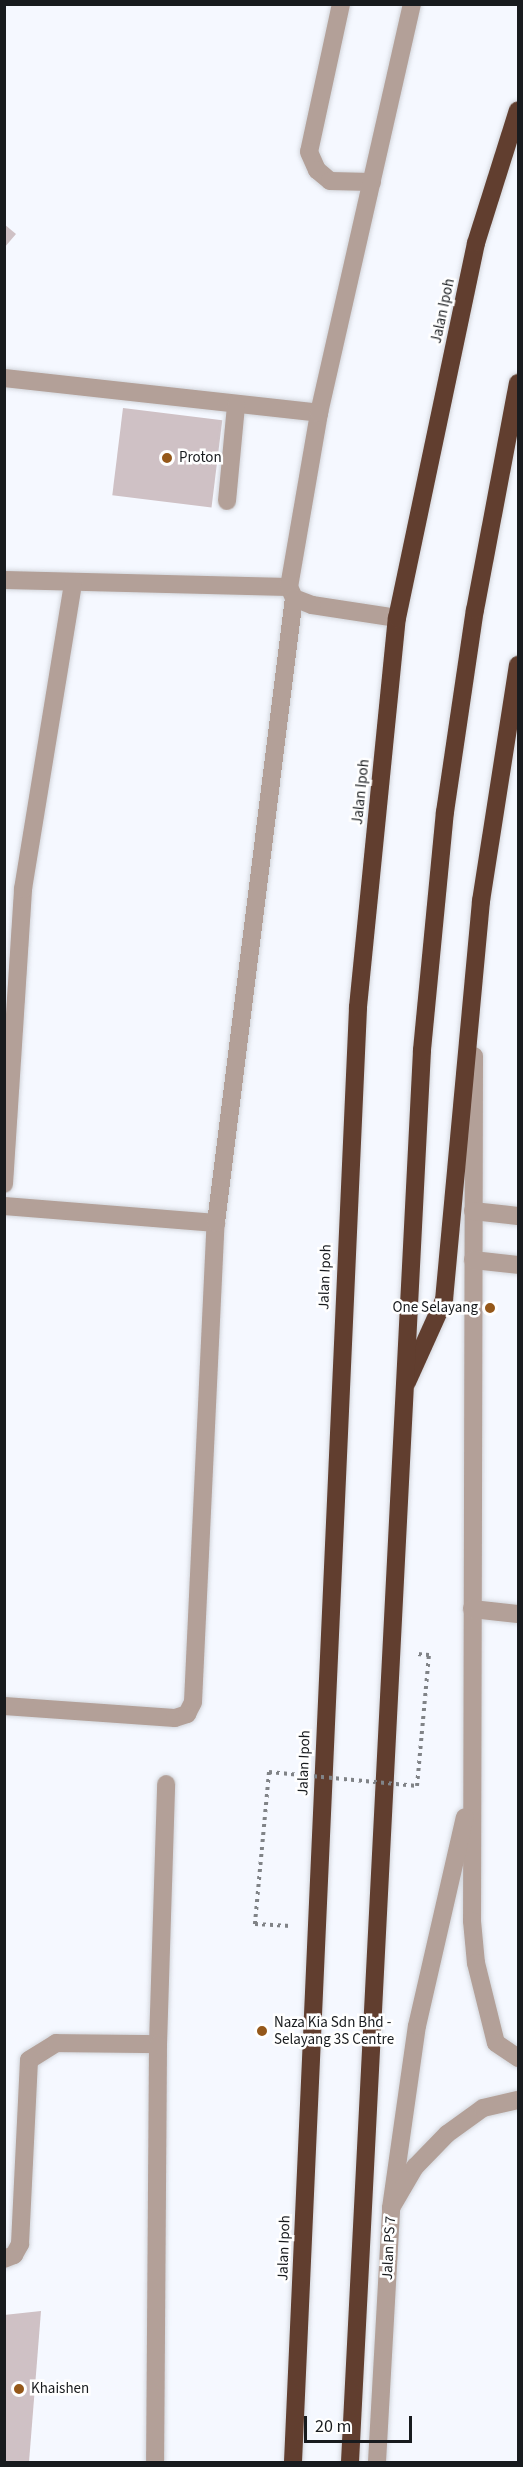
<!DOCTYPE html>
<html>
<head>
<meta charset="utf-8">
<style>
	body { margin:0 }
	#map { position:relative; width:523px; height:2467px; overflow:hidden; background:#f5f8ff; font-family:"Source Sans 3",sans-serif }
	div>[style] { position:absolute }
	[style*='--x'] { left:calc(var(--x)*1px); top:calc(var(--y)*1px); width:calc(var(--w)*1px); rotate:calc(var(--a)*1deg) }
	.building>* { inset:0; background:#cfc1c5; transform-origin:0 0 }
	.path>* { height:4px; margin-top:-2px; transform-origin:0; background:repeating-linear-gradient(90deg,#808387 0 3px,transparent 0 7.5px) }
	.roads { filter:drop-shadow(0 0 2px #d2d5db) drop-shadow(0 0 2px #d2d5db) }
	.minor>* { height:18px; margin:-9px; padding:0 9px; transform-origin:9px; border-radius:9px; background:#b3a098 }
	.highway>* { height:18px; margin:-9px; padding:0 9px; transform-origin:9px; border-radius:9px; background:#613e2f }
	.path-bridge>* { height:4px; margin-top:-2px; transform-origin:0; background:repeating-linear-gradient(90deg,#808387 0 3px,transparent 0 7.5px) }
	.dots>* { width:16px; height:16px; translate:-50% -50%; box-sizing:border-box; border:3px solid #fff; border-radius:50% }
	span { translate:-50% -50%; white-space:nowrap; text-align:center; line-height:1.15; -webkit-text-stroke:5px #fff; paint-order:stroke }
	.street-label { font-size:15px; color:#181b1e }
	.poi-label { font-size:15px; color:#181b1e }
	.left { translate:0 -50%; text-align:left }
	.right { translate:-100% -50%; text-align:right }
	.frame { position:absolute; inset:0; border:6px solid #181b1e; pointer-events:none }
	.scale { position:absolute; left:304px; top:2416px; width:108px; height:27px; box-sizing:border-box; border:3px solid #181b1e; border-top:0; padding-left:8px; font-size:18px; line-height:21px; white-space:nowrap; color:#181b1e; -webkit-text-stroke:4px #fff; paint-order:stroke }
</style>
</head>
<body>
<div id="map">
	<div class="building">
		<div style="clip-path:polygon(4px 224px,16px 234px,4px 248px)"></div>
		<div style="left:123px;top:408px;width:100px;height:88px;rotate:7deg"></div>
		<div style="clip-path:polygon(41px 2311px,29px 2462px,4px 2462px,4px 2315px)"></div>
	</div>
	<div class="path">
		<div style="--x:269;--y:1772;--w:153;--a:95.3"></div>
		<div style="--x:255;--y:1924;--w:36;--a:3"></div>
		<div style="--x:417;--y:1786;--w:132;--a:-84.8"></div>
		<div style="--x:429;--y:1655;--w:12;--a:-175"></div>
	</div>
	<div class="roads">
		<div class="minor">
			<div style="--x:341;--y:4;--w:151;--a:102.2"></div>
			<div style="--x:309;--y:152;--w:20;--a:66"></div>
			<div style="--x:317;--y:170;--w:17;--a:40"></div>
			<div style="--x:330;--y:181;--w:42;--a:1.4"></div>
			<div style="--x:4;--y:378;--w:317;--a:6.3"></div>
			<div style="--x:227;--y:501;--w:96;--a:-84.6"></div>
			<div style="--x:4;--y:580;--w:285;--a:1.4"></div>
			<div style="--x:397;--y:618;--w:86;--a:-171.3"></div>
			<div style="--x:312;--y:605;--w:19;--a:-159"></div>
			<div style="--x:294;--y:598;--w:12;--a:-114"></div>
			<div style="--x:289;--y:587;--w:177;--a:-80.2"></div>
			<div style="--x:319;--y:413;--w:419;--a:-77.2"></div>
			<div style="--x:474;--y:1056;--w:865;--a:90.13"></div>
			<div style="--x:472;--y:1921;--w:42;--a:84.6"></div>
			<div style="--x:476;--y:1963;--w:82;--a:76"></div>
			<div style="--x:496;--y:2043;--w:27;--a:34"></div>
			<div style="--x:4;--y:1184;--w:296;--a:-86.3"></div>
			<div style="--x:23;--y:889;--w:310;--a:-80.7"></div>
			<div style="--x:4;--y:1206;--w:213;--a:4.6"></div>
			<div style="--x:473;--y:1211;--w:45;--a:6.3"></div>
			<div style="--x:473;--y:1260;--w:45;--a:6.3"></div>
			<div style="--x:472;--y:1609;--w:46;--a:6.2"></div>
			<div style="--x:4;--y:1706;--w:171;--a:4"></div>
			<div style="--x:175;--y:1718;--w:13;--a:-18"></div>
			<div style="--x:187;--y:1714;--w:13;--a:-63"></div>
			<div style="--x:193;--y:1702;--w:480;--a:-87.3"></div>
			<div style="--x:216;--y:1223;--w:630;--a:-82.89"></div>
			<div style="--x:158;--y:2044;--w:260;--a:-88.2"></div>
			<div style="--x:391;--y:2208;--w:184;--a:-81.9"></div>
			<div style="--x:417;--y:2026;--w:214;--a:-77.1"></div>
			<div style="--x:4;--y:2259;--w:11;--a:-22"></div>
			<div style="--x:14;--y:2255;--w:13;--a:-61"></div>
			<div style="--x:20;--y:2244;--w:184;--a:-87.2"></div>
			<div style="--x:29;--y:2060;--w:32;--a:-32"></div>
			<div style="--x:56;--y:2043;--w:102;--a:0.6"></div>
			<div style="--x:158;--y:2044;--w:418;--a:90.4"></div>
			<div style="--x:377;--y:2462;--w:254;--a:-86.8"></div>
			<div style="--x:391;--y:2208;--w:48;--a:-59.7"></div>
			<div style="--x:415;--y:2167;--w:46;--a:-45.9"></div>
			<div style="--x:447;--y:2134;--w:44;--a:-35.8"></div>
			<div style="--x:483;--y:2108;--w:36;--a:-13"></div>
		</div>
		<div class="highway">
			<div style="--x:407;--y:1382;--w:90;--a:-65.7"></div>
			<div style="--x:444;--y:1300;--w:401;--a:-84.7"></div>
			<div style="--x:481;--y:901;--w:239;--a:-81.1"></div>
			<div style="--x:293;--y:2462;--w:1456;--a:-87.44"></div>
			<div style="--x:358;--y:1007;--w:391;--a:-84.3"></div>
			<div style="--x:397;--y:618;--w:383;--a:-78.1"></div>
			<div style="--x:476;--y:243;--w:139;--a:-72.5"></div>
			<div style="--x:350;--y:2462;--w:1414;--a:-87.08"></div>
			<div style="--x:422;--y:1050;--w:239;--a:-84.5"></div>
			<div style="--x:445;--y:812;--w:204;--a:-81.6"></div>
			<div style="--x:475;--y:610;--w:231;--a:-79.3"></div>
		</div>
	</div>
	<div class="path-bridge">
		<div style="--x:269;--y:1772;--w:149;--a:5.4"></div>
	</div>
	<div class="dots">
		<div style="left:167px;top:458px;background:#95581a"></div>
		<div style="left:490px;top:1308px;background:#95581a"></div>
		<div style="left:262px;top:2031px;background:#95581a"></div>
		<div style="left:19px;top:2389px;background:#95581a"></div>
	</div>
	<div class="street-label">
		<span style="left:443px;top:311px;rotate:-78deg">Jalan Ipoh</span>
		<span style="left:361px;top:792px;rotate:-84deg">Jalan Ipoh</span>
		<span style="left:325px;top:1277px;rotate:-88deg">Jalan Ipoh</span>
		<span style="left:304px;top:1763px;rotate:-88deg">Jalan Ipoh</span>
		<span style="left:284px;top:2248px;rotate:-88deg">Jalan Ipoh</span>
		<span style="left:389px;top:2248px;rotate:-87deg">Jalan PS 7</span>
	</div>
	<div class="poi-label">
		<span class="left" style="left:179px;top:458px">Proton</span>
		<span class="right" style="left:478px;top:1308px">One Selayang</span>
		<span class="left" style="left:274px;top:2031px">Naza Kia Sdn Bhd -<br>Selayang 3S Centre</span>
		<span class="left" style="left:31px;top:2389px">Khaishen</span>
	</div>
	<div class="frame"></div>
	<div class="scale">20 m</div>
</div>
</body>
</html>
